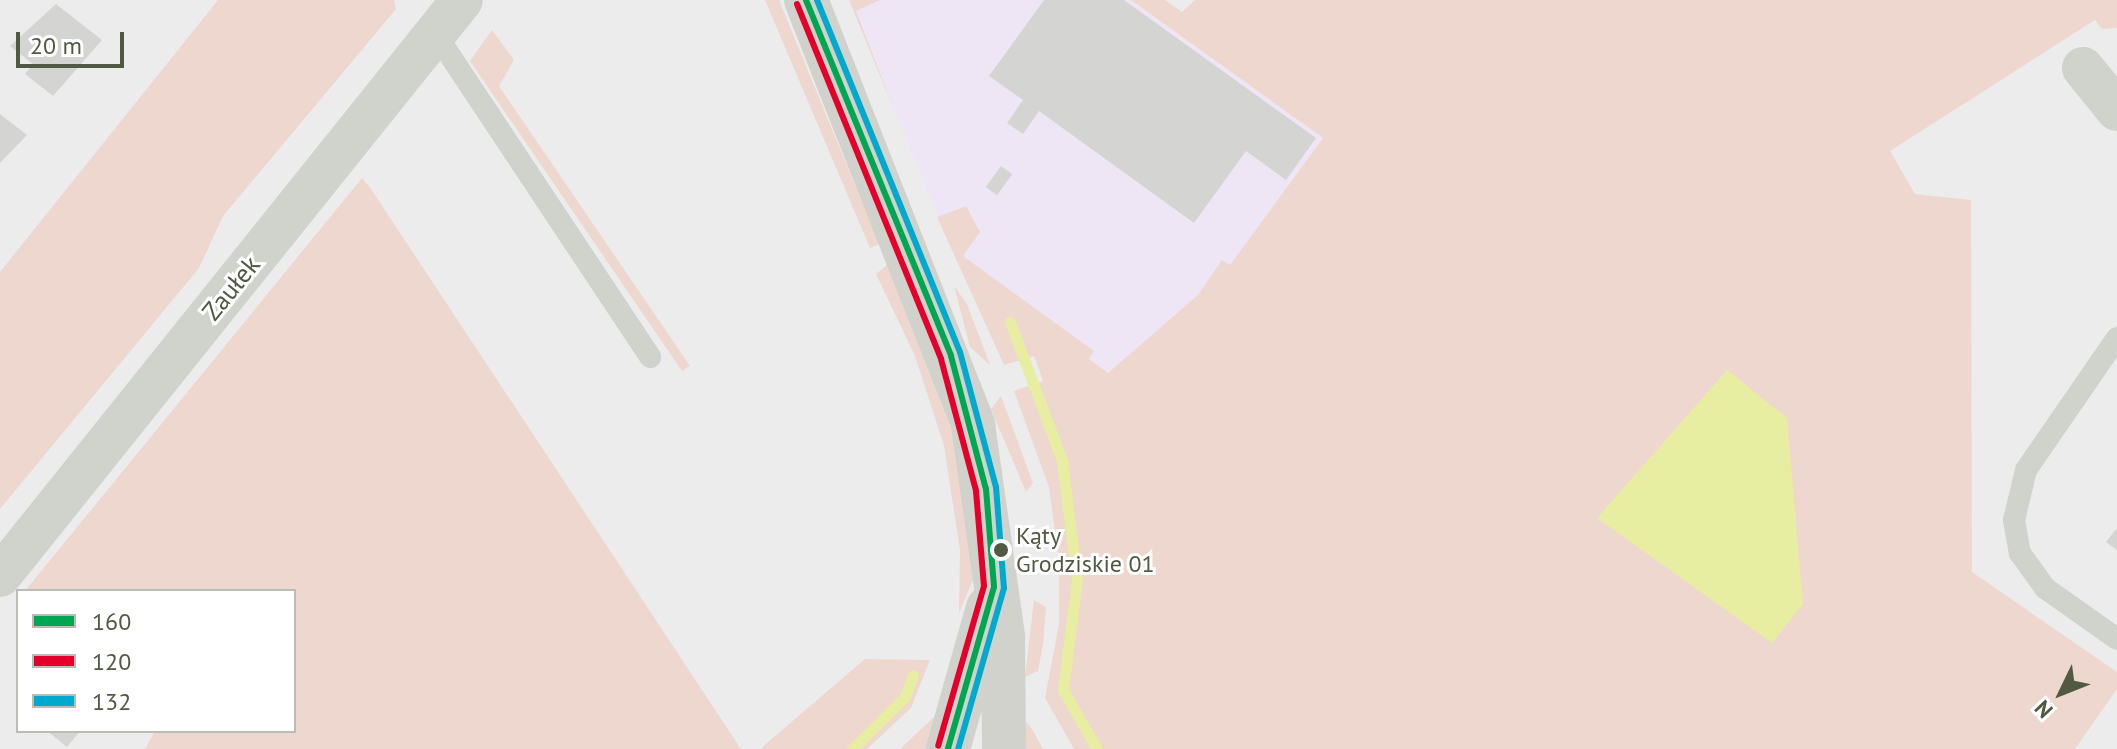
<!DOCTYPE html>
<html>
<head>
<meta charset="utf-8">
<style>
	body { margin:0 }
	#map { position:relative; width:2117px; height:749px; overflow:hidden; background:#ececed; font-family:"PT Sans",sans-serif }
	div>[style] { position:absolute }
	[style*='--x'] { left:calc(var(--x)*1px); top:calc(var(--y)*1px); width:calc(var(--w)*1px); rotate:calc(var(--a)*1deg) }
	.commercial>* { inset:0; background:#efe6f5 }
	.green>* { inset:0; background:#eed7cf }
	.water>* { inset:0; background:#e7eda1 }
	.stream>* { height:11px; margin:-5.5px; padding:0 5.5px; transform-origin:5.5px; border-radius:5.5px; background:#e7eda1 }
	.building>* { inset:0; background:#d4d5d2; transform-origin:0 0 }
	.lane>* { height:22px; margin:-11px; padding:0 11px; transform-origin:11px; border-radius:11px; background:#d0d2cc }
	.street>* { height:42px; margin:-21px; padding:0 21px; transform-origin:21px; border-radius:21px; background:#d0d2cc }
	.secondary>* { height:44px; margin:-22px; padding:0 22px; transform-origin:22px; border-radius:22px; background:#d0d2cb }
	.bus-1>* { height:6px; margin:-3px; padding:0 3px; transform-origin:3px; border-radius:3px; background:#00a651 }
	.bus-2>* { height:6px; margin:-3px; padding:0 3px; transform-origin:3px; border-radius:3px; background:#e4002b }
	.bus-3>* { height:6px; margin:-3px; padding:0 3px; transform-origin:3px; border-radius:3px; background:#00a9ce }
	.dots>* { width:22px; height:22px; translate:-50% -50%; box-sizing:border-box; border:4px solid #fff; border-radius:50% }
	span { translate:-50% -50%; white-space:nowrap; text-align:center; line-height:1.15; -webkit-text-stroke:6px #fff; paint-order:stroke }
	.bus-label { font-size:24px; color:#515943 }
	.left { translate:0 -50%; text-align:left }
	.street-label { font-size:26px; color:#515943 }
	.legend { position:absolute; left:16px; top:589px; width:280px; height:144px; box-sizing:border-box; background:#fff; border:2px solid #b9bdb4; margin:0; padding:10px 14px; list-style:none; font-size:24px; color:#515943 }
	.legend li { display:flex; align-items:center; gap:16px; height:40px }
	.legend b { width:40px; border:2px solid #b9bdb4 }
	.north { position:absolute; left:2021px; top:653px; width:80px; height:80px; -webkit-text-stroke:6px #fff; paint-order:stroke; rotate:227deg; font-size:22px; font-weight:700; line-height:32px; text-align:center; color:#515943 }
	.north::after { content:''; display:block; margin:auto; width:28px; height:36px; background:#515943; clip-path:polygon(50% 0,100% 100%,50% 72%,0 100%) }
	.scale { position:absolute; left:16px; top:32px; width:108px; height:36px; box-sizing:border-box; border:4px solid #515943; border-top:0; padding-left:10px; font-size:24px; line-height:28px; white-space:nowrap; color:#515943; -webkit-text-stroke:6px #fff; paint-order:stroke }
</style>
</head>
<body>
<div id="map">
	<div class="commercial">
		<div style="clip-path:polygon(849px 0,1161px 0,1361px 157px,1106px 377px,960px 271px)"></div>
	</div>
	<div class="green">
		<div style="clip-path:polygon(218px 0,394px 0,396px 9px,223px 216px,199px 268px,0 509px,0 272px)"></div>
		<div style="clip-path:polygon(765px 0,779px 0,879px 244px,870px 248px)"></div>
		<div style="clip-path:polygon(849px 0,880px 0,856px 11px,895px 112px)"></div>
		<div style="clip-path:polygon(1131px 0,1165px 0,1182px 12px,1195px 0,2117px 0,2117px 28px,2102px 29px,2095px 20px,1890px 151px,1915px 194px,1971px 200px,1972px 572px,2117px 672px,2117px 689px,2075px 749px,1074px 749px,1045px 698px,1059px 624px,1059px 562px,1049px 487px,1014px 391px,1043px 381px,1034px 356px,1004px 365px,937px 217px,966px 206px,980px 232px,963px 256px,1094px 351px,1089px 359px,1108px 373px,1198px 295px,1222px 260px,1230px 265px,1323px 138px)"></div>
		<div style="clip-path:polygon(492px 30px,514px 60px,499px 86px,690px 366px,682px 371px,470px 61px)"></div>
		<div style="clip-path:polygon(362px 178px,371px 189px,741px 749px,145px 749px,155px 731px,294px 731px,294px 591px,25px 591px)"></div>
		<div style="clip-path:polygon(887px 265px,958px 447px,975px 575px,959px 613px,960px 550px,944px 446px,915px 356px,876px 274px)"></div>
		<div style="clip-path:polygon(954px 286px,967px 304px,990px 365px,970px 347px)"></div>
		<div style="clip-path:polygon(1001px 396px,1033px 483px,1026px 492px,991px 409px)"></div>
		<div style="clip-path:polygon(1034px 600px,1046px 607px,1043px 644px,1038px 671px,1025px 677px)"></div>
		<div style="clip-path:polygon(865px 659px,930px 660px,911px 708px,867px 749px,760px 749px)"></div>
		<div style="clip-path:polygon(935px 716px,936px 741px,927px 749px,900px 749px)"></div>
		<div style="clip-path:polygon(1026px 722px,1032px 729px,1043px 749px,1023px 749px)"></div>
	</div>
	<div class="water">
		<div style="clip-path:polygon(1727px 370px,1787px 418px,1803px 604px,1772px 643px,1597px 518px)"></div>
	</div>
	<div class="stream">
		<div style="--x:1010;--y:322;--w:147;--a:69.4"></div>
		<div style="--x:1062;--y:460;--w:121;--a:82.9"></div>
		<div style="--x:1077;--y:580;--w:111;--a:97.3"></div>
		<div style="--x:1063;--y:690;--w:68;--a:60"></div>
		<div style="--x:852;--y:749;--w:74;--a:-44.5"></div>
		<div style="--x:905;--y:697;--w:23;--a:-70"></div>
	</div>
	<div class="building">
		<div style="clip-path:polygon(1044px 0,1124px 0,1316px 138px,1286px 180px,1246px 151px,1194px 223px,1039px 111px,1023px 134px,1007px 123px,1023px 100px,989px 76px)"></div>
		<div style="clip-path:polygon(56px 4px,102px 40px,53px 96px,25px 74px,33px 64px,10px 46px)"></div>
		<div style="clip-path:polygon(0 114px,27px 135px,0 163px)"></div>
		<div style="left:1001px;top:166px;width:14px;height:26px;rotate:36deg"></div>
		<div style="clip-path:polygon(2117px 528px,2117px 550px,2106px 542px)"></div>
		<div style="clip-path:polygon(47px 731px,80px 731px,67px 747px)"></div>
	</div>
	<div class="lane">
		<div style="--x:435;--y:33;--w:389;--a:56.4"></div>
		<div style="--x:2117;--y:338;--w:160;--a:124.6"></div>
		<div style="--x:2026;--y:470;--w:51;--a:103.5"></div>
		<div style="--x:2014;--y:520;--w:34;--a:80"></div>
		<div style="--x:2020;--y:553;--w:43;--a:54.5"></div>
		<div style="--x:2045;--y:588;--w:88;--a:35.3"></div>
	</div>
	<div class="street">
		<div style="--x:2083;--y:68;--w:54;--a:51"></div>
		<div style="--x:0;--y:576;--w:738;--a:-51.27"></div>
	</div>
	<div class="secondary">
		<div style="--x:806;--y:0;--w:457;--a:68.5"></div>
		<div style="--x:973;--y:425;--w:214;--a:81.9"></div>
		<div style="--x:1003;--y:637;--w:112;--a:89.5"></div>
		<div style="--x:948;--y:749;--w:147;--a:-74.2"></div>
	</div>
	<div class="bus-1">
		<div style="--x:806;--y:0;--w:384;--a:67.8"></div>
		<div style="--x:951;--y:356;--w:138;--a:75.3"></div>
		<div style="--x:986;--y:489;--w:98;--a:85.3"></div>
		<div style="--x:994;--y:587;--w:168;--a:105.9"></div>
	</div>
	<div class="bus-2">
		<div style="--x:797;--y:4;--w:383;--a:67.9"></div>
		<div style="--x:941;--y:359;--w:137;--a:75.1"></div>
		<div style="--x:976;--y:491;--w:95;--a:85.2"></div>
		<div style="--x:984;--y:586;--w:166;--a:106"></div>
	</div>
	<div class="bus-3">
		<div style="--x:817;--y:0;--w:380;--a:67.9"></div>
		<div style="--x:960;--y:352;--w:140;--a:75.1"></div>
		<div style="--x:996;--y:487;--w:101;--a:85.5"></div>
		<div style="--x:1004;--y:588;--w:167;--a:105.9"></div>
	</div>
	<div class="dots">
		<div style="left:1001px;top:550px;background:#515943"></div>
	</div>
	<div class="bus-label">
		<span class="left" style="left:1016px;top:550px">Kąty<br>Grodziskie 01</span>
	</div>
	<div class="street-label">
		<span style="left:231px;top:288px;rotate:-51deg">Zaułek</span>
	</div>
	<ul class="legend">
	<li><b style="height:10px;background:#00a651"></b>160</li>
	<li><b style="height:10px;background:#e4002b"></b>120</li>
	<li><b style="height:10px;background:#00a9ce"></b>132</li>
	</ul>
	<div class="north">N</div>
	<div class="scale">20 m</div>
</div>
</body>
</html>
